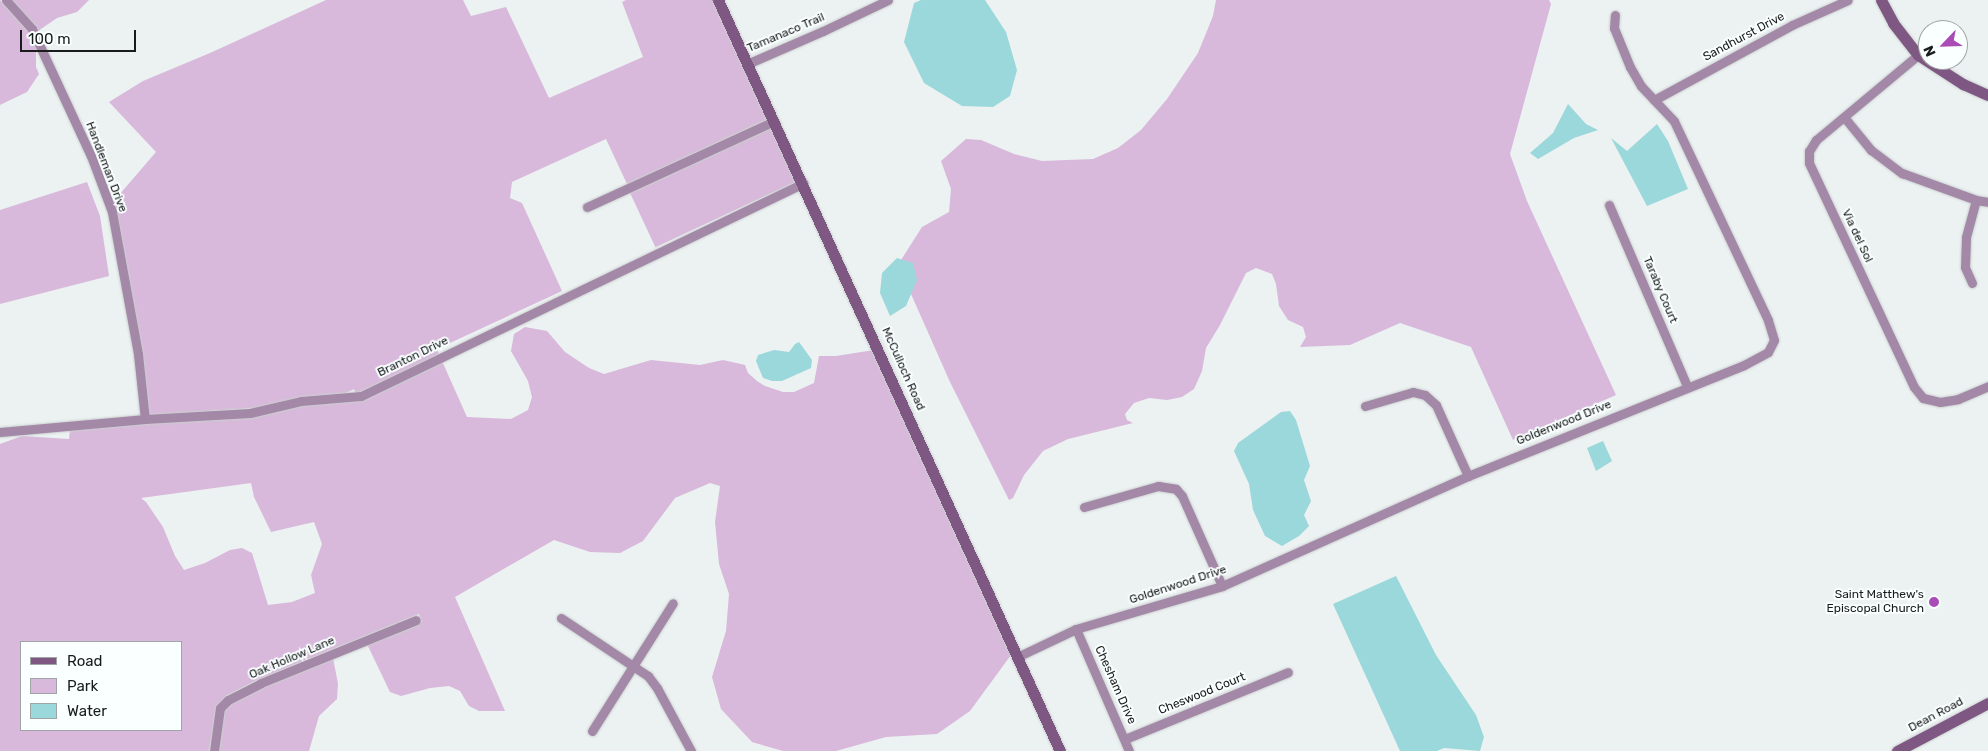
<!DOCTYPE html>
<html>
<head>
<meta charset="utf-8">
<style>
	body { margin:0 }
	#map { position:relative; width:1988px; height:751px; overflow:hidden; background:#ecf1f1; font-family:Rubik,sans-serif }
	div>[style] { position:absolute }
	[style*='--x'] { left:calc(var(--x)*1px); top:calc(var(--y)*1px); width:calc(var(--w)*1px); rotate:calc(var(--a)*1deg) }
	.green>* { inset:0; background:#d8b9db; transform-origin:0 0 }
	.water>* { inset:0; background:#9bd8db }
	.roads { filter:drop-shadow(0 0 1px #cacfcf) drop-shadow(0 0 1px #cacfcf) }
	.street>* { height:9px; margin:-4.5px; padding:0 4.5px; transform-origin:4.5px; border-radius:4.5px; background:#a488a7 }
	.secondary>* { height:11px; margin:-5.5px; padding:0 5.5px; transform-origin:5.5px; border-radius:5.5px; background:#7e5783 }
	.dots>* { width:14px; height:14px; translate:-50% -50%; box-sizing:border-box; border:2px solid #faffff; border-radius:50% }
	span { translate:-50% -50%; white-space:nowrap; text-align:center; line-height:1.15; -webkit-text-stroke:4px #faffff; paint-order:stroke }
	.street-label { font-size:12px; color:#1a1c1c }
	.poi-label { font-size:12px; color:#1a1c1c }
	.right { translate:-100% -50%; text-align:right }
	.legend { position:absolute; left:20px; top:641px; width:162px; height:90px; box-sizing:border-box; background:#faffff; border:1px solid #a0a4a4; margin:0; padding:6px 9px; list-style:none; font-size:15px; color:#1a1c1c }
	.legend li { display:flex; align-items:center; gap:10px; height:25px }
	.legend b { width:25px; border:1px solid #a0a4a4 }
	.north { position:absolute; left:1918px; top:20px; width:50px; height:50px; box-sizing:border-box; background:#faffff; border:1px solid #a0a4a4; border-radius:50%; rotate:246deg; font-size:14px; font-weight:700; line-height:20px; text-align:center; color:#1a1c1c }
	.north::after { content:''; display:block; margin:auto; width:18px; height:22px; background:#a94cb6; clip-path:polygon(50% 0,100% 100%,50% 72%,0 100%) }
	.scale { position:absolute; left:20px; top:30px; width:116px; height:22px; box-sizing:border-box; border:2px solid #1a1c1c; border-top:0; padding-left:6px; font-size:15px; line-height:18px; white-space:nowrap; color:#1a1c1c; -webkit-text-stroke:4px #faffff; paint-order:stroke }
</style>
</head>
<body>
<div id="map">
	<div class="green">
		<div style="clip-path:polygon(0 0,28px 31px,36px 48px,36px 67px,39px 74px,27px 92px,0 105px)"></div>
		<div style="clip-path:polygon(12px 0,89px 0,77px 12px,57px 18px,38px 31px)"></div>
		<div style="clip-path:polygon(326px 0,463px 0,471px 16px,506px 7px,549px 98px,643px 57px,622px 2px,626px 0,713px 0,768px 119px,627px 184px,606px 139px,512px 182px,510px 198px,522px 203px,562px 291px,437px 349px,439px 354px,360px 392px,355px 392px,354px 389px,346px 393px,300px 397px,254px 408px,149px 415px,142px 353px,113px 202px,156px 152px,109px 102px,143px 81px,210px 53px)"></div>
		<div style="clip-path:polygon(1216px 0,1549px 0,1551px 4px,1510px 154px,1527px 201px,1616px 395px,1513px 440px,1471px 347px,1400px 323px,1350px 345px,1300px 347px,1306px 337px,1303px 327px,1288px 320px,1279px 306px,1276px 284px,1272px 274px,1256px 268px,1246px 273px,1220px 325px,1206px 348px,1202px 371px,1194px 389px,1182px 397px,1167px 400px,1149px 398px,1134px 403px,1125px 414px,1127px 420px,1133px 423px,1068px 439px,1043px 451px,1024px 475px,1013px 498px,1009px 500px,950px 382px,907px 285px,901px 260px,922px 227px,949px 212px,951px 189px,941px 161px,966px 139px,981px 140px,1014px 154px,1042px 161px,1093px 159px,1118px 148px,1141px 130px,1167px 99px,1198px 53px,1213px 16px)"></div>
		<div style="left:771px;top:126px;width:61px;height:156px;rotate:65deg"></div>
		<div style="clip-path:polygon(87px 182px,100px 216px,109px 276px,0 304px,0 210px)"></div>
		<div style="clip-path:polygon(evenodd,525px 327px,547px 331px,565px 352px,589px 368px,604px 374px,651px 360px,700px 365px,723px 360px,745px 365px,748px 373px,757px 381px,765px 386px,783px 392px,794px 392px,814px 383px,819px 356px,836px 356px,874px 350px,1011px 655px,970px 711px,937px 734px,886px 737px,836px 751px,783px 751px,752px 742px,721px 709px,712px 677px,726px 631px,729px 594px,719px 564px,715px 522px,720px 486px,710px 483px,675px 498px,643px 541px,620px 553px,590px 552px,554px 540px,455px 597px,505px 711px,479px 711px,469px 706px,460px 691px,449px 686px,430px 688px,401px 696px,390px 692px,367px 644px,422px 622px,419px 614px,259px 679px,226px 696px,213px 730px,209px 751px,0 751px,0 444px,22px 436px,69px 439px,70px 430px,361px 400px,442px 361px,467px 417px,511px 419px,528px 410px,532px 397px,528px 381px,511px 351px,514px 334px,525px 327px,251px 483px,254px 497px,271px 532px,314px 522px,322px 544px,311px 575px,315px 593px,292px 602px,268px 605px,252px 553px,242px 548px,230px 550px,205px 563px,184px 570px,175px 556px,163px 527px,146px 502px,141px 498px,251px 483px,525px 327px,21px 642px,181px 642px,181px 730px,21px 730px,21px 642px)"></div>
		<div style="clip-path:polygon(333px 658px,338px 684px,337px 699px,319px 716px,309px 751px,218px 751px,225px 709px,231px 703px,263px 686px)"></div>
	</div>
	<div class="water">
		<div style="clip-path:polygon(921px 0,985px 0,1006px 32px,1017px 70px,1010px 96px,993px 107px,962px 106px,924px 83px,904px 42px,914px 3px)"></div>
		<div style="clip-path:polygon(1568px 104px,1586px 124px,1598px 130px,1574px 138px,1538px 159px,1530px 153px,1553px 133px)"></div>
		<div style="clip-path:polygon(1657px 124px,1668px 141px,1688px 189px,1647px 206px,1611px 138px,1627px 151px)"></div>
		<div style="clip-path:polygon(897px 258px,913px 263px,917px 280px,906px 306px,890px 316px,880px 293px,882px 273px)"></div>
		<div style="clip-path:polygon(799px 342px,812px 360px,811px 368px,782px 381px,772px 381px,763px 378px,756px 361px,758px 355px,774px 350px,789px 352px,795px 344px)"></div>
		<div style="clip-path:polygon(1290px 411px,1296px 420px,1310px 466px,1304px 480px,1311px 501px,1304px 515px,1309px 526px,1299px 536px,1282px 546px,1265px 536px,1253px 510px,1249px 484px,1234px 451px,1238px 443px,1281px 412px)"></div>
		<div style="clip-path:polygon(1603px 441px,1612px 461px,1596px 471px,1587px 448px)"></div>
		<div style="clip-path:polygon(1396px 576px,1436px 655px,1476px 715px,1484px 737px,1480px 751px,1444px 748px,1437px 751px,1400px 751px,1333px 604px)"></div>
	</div>
	<div class="roads">
		<div class="street">
			<div style="--x:6;--y:0;--w:39;--a:48"></div>
			<div style="--x:32;--y:29;--w:140;--a:65.1"></div>
			<div style="--x:91;--y:156;--w:60;--a:69.4"></div>
			<div style="--x:112;--y:212;--w:144;--a:79.6"></div>
			<div style="--x:138;--y:354;--w:65;--a:83.9"></div>
			<div style="--x:1918;--y:55;--w:133;--a:140.2"></div>
			<div style="--x:1816;--y:140;--w:13;--a:122"></div>
			<div style="--x:1809;--y:151;--w:12;--a:90"></div>
			<div style="--x:1809;--y:163;--w:247;--a:64.9"></div>
			<div style="--x:1914;--y:387;--w:14;--a:51"></div>
			<div style="--x:1923;--y:398;--w:17;--a:13"></div>
			<div style="--x:1940;--y:402;--w:18;--a:-9"></div>
			<div style="--x:1958;--y:399;--w:33;--a:-23"></div>
			<div style="--x:747;--y:64;--w:83;--a:-23.5"></div>
			<div style="--x:823;--y:31;--w:72;--a:-25.5"></div>
			<div style="--x:1654;--y:100;--w:157;--a:-28.5"></div>
			<div style="--x:1792;--y:25;--w:61;--a:-24.1"></div>
			<div style="--x:1844;--y:117;--w:43;--a:50.7"></div>
			<div style="--x:1871;--y:150;--w:39;--a:37"></div>
			<div style="--x:1902;--y:173;--w:79;--a:20"></div>
			<div style="--x:1976;--y:200;--w:12;--a:9"></div>
			<div style="--x:1609;--y:205;--w:197;--a:66.7"></div>
			<div style="--x:587;--y:207;--w:206;--a:-24.7"></div>
			<div style="--x:1972;--y:283;--w:17;--a:-114"></div>
			<div style="--x:1965;--y:267;--w:30;--a:-88"></div>
			<div style="--x:1966;--y:237;--w:38;--a:-75"></div>
			<div style="--x:1365;--y:406;--w:50;--a:-16.3"></div>
			<div style="--x:1413;--y:392;--w:12;--a:14"></div>
			<div style="--x:1425;--y:395;--w:15;--a:42"></div>
			<div style="--x:1436;--y:405;--w:78;--a:65.7"></div>
			<div style="--x:0;--y:432;--w:146;--a:-5.1"></div>
			<div style="--x:145;--y:419;--w:105;--a:-3.3"></div>
			<div style="--x:250;--y:413;--w:52;--a:-13.2"></div>
			<div style="--x:301;--y:401;--w:60;--a:-4.8"></div>
			<div style="--x:361;--y:396;--w:491;--a:-25.7"></div>
			<div style="--x:1084;--y:507;--w:77;--a:-15.8"></div>
			<div style="--x:1158;--y:486;--w:18;--a:9"></div>
			<div style="--x:1176;--y:489;--w:9;--a:49"></div>
			<div style="--x:1182;--y:496;--w:98;--a:66"></div>
			<div style="--x:561;--y:618;--w:105;--a:33.7"></div>
			<div style="--x:648;--y:676;--w:15;--a:53"></div>
			<div style="--x:657;--y:688;--w:72;--a:61.6"></div>
			<div style="--x:1076;--y:629;--w:133;--a:66.5"></div>
			<div style="--x:1017;--y:657;--w:65;--a:-25.4"></div>
			<div style="--x:1076;--y:629;--w:152;--a:-16.4"></div>
			<div style="--x:1222;--y:586;--w:269;--a:-24.1"></div>
			<div style="--x:1468;--y:476;--w:297;--a:-21.9"></div>
			<div style="--x:1744;--y:365;--w:27;--a:-28"></div>
			<div style="--x:1768;--y:352;--w:13;--a:-63"></div>
			<div style="--x:1774;--y:340;--w:21;--a:-107"></div>
			<div style="--x:1768;--y:320;--w:220;--a:-115.3"></div>
			<div style="--x:1674;--y:121;--w:48;--a:-133.3"></div>
			<div style="--x:1641;--y:86;--w:22;--a:-120"></div>
			<div style="--x:1630;--y:67;--w:42;--a:-112.3"></div>
			<div style="--x:1614;--y:28;--w:13;--a:-86"></div>
			<div style="--x:592;--y:731;--w:151;--a:-57.7"></div>
			<div style="--x:1125;--y:739;--w:176;--a:-22.3"></div>
			<div style="--x:214;--y:751;--w:43;--a:-82.1"></div>
			<div style="--x:220;--y:708;--w:11;--a:-45"></div>
			<div style="--x:228;--y:700;--w:37;--a:-27"></div>
			<div style="--x:261;--y:683;--w:167;--a:-22.1"></div>
		</div>
		<div class="secondary">
			<div style="--x:718;--y:0;--w:825;--a:65.52"></div>
			<div style="--x:1881;--y:0;--w:26;--a:62"></div>
			<div style="--x:1893;--y:23;--w:41;--a:52"></div>
			<div style="--x:1918;--y:55;--w:54;--a:32.8"></div>
			<div style="--x:1963;--y:84;--w:27;--a:24"></div>
			<div style="--x:1897;--y:751;--w:103;--a:-27.8"></div>
		</div>
	</div>
	<div class="dots">
		<div style="left:1934px;top:602px;background:#a94cb6"></div>
	</div>
	<div class="street-label">
		<span style="left:786px;top:33px;rotate:-23deg">Tamanaco Trail</span>
		<span style="left:1744px;top:37px;rotate:-28deg">Sandhurst Drive</span>
		<span style="left:106px;top:167px;rotate:69deg">Handleman Drive</span>
		<span style="left:1857px;top:236px;rotate:65deg">Via del Sol</span>
		<span style="left:1660px;top:290px;rotate:67deg">Taraby Court</span>
		<span style="left:413px;top:357px;rotate:-26deg">Branton Drive</span>
		<span style="left:903px;top:369px;rotate:66deg">McCulloch Road</span>
		<span style="left:1564px;top:423px;rotate:-22deg">Goldenwood Drive</span>
		<span style="left:1178px;top:585px;rotate:-18deg">Goldenwood Drive</span>
		<span style="left:292px;top:658px;rotate:-23deg">Oak Hollow Lane</span>
		<span style="left:1115px;top:685px;rotate:66deg">Chesham Drive</span>
		<span style="left:1202px;top:694px;rotate:-22deg">Cheswood Court</span>
		<span style="left:1936px;top:715px;rotate:-28deg">Dean Road</span>
	</div>
	<div class="poi-label">
		<span class="right" style="left:1924px;top:602px">Saint Matthew's<br>Episcopal Church</span>
	</div>
	<ul class="legend">
	<li><b style="height:6px;background:#7e5783"></b>Road</li>
	<li><b style="height:14px;background:#d8b9db"></b>Park</li>
	<li><b style="height:14px;background:#9bd8db"></b>Water</li>
	</ul>
	<div class="north">N</div>
	<div class="scale">100 m</div>
</div>
</body>
</html>
